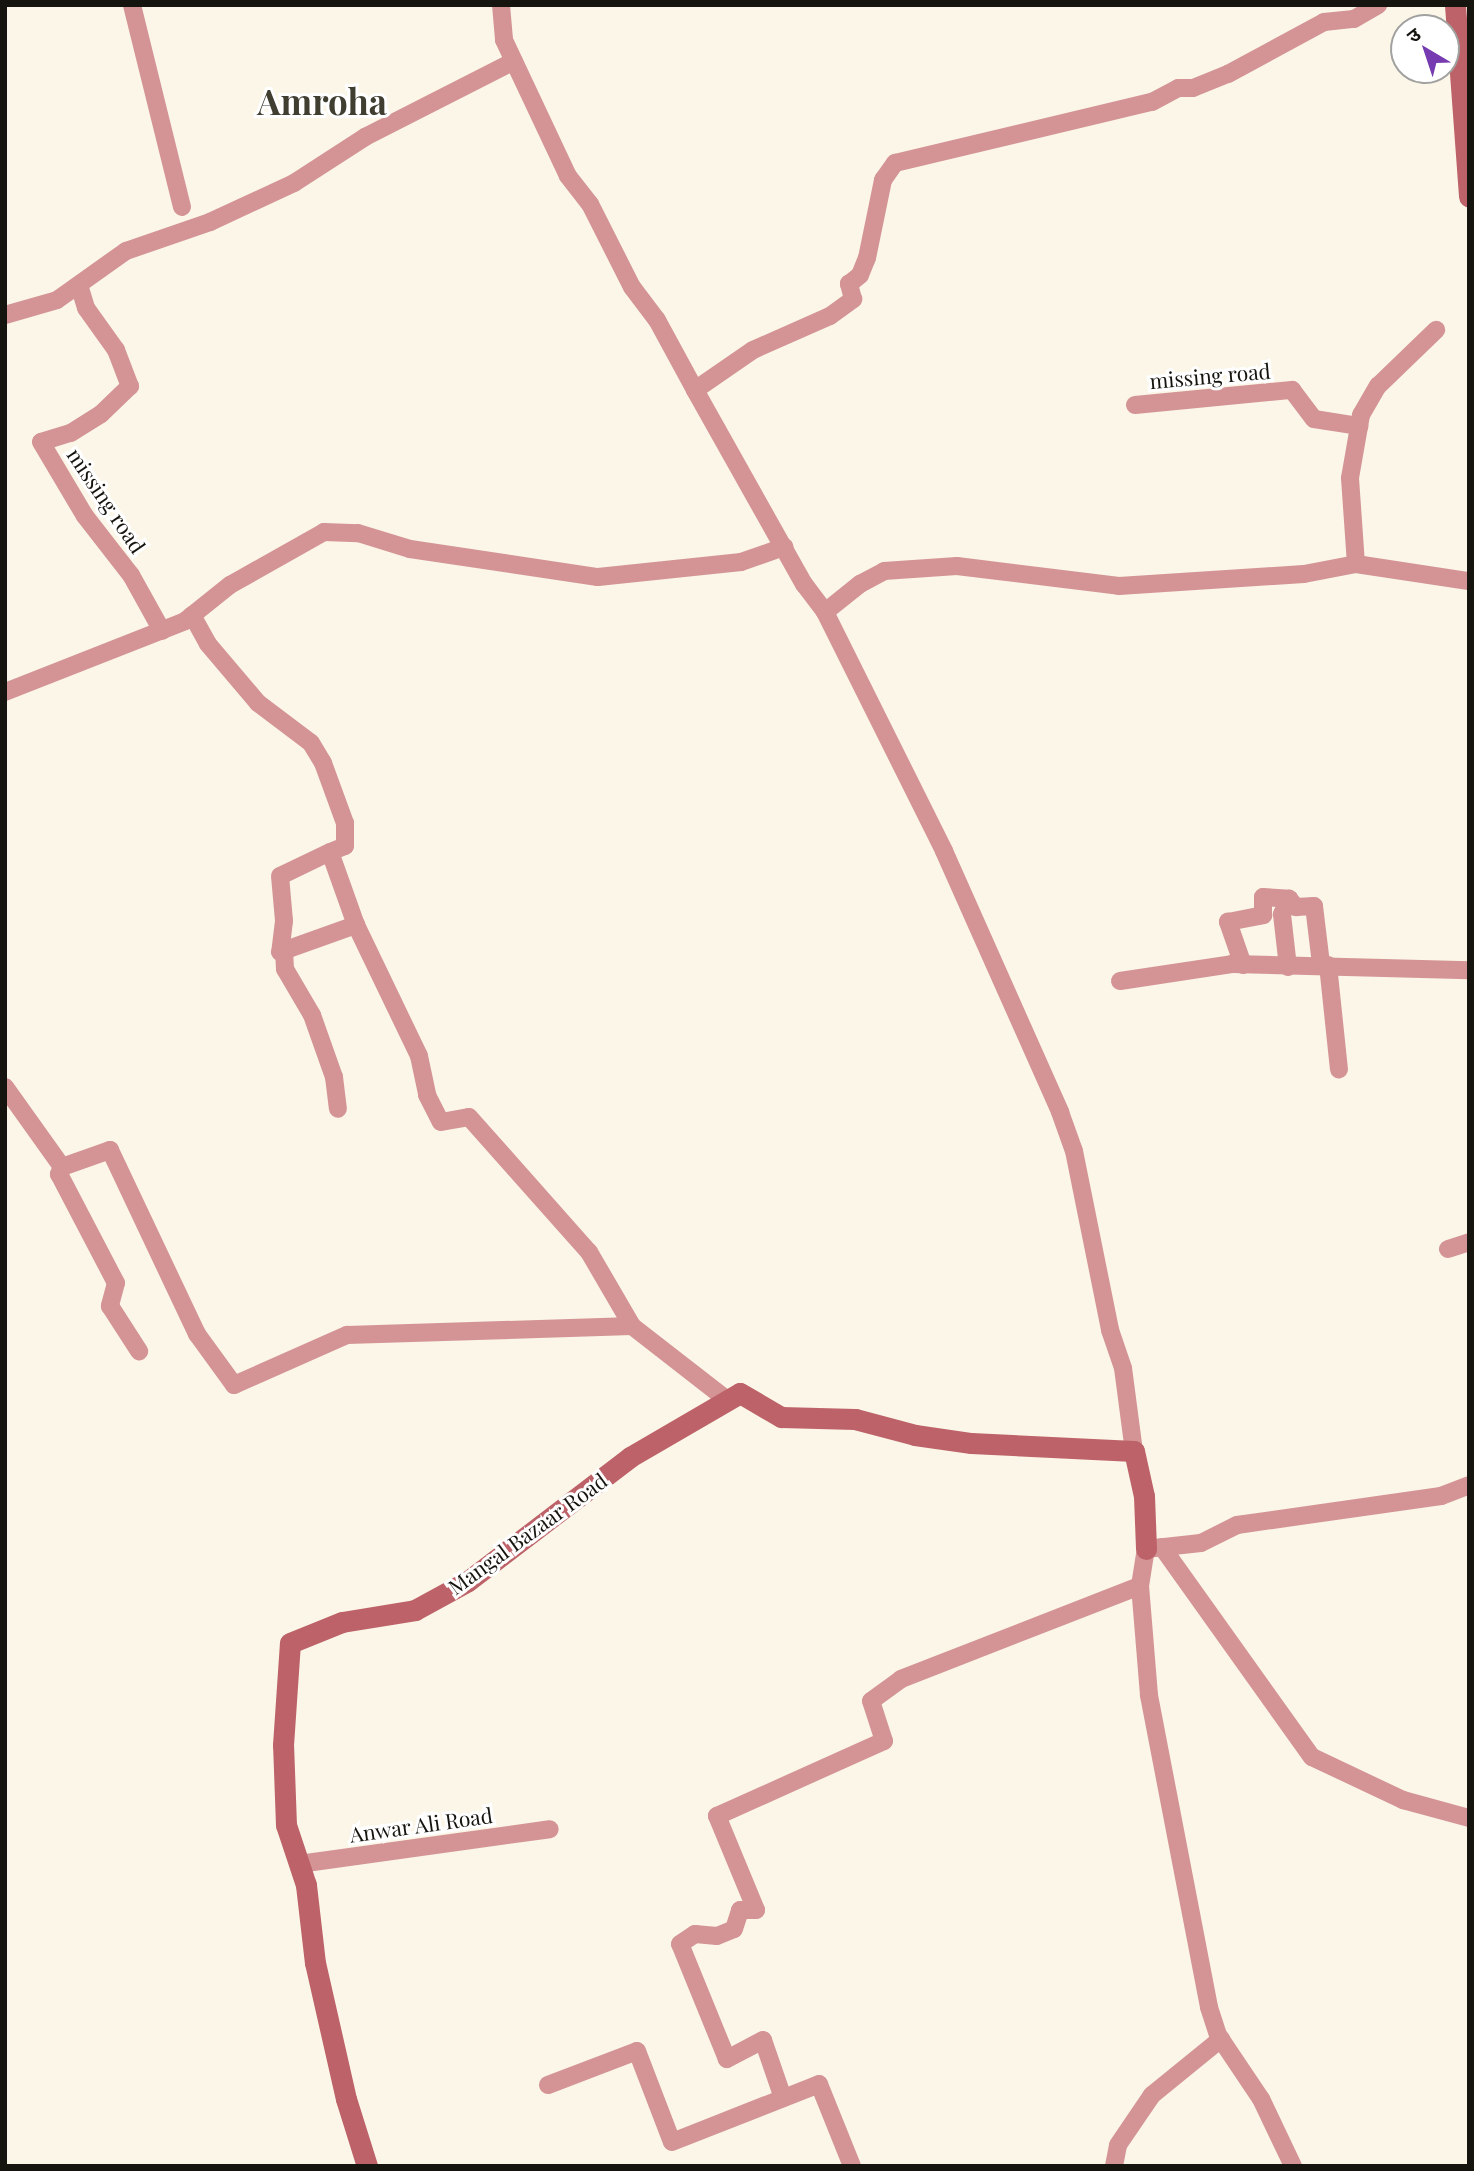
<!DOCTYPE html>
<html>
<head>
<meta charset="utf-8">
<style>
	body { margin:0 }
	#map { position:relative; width:1474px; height:2171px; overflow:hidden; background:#fbf6e8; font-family:"Playfair Display","Noto Sans Devanagari",serif }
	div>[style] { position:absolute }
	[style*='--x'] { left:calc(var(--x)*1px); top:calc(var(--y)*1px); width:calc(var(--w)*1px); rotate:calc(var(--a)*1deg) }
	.street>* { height:18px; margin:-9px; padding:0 9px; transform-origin:9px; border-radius:9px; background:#d49496 }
	.secondary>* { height:21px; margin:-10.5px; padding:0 10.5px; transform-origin:10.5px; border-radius:10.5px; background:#bd6268 }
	span { translate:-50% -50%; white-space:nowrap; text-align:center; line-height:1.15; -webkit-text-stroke:6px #fff; paint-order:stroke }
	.street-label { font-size:21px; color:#15140f }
	.town-label { font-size:35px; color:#403d31; font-weight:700 }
	.frame { position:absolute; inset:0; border:7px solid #15140f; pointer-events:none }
	.north { position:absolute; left:1390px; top:14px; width:70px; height:70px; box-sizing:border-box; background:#fff; border:2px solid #a1a19f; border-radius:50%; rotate:321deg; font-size:19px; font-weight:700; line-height:28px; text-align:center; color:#15140f }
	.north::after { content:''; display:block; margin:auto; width:24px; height:32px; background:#763bb1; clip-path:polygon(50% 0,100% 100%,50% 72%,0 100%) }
</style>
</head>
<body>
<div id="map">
	<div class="street">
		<div style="--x:132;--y:5;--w:208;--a:76.1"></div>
		<div style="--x:501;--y:5;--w:35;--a:85"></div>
		<div style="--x:504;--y:40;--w:150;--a:64.8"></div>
		<div style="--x:568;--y:176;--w:36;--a:52"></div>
		<div style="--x:590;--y:204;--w:93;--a:63.2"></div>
		<div style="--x:632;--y:287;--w:41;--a:52.9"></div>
		<div style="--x:657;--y:320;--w:80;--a:61.5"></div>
		<div style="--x:695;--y:390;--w:70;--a:-34.6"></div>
		<div style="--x:753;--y:350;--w:84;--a:-23.8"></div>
		<div style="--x:830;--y:316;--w:29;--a:-36"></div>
		<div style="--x:853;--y:299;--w:16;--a:-105"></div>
		<div style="--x:849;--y:284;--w:14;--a:-39"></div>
		<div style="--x:860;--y:275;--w:18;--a:-68"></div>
		<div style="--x:867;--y:258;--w:80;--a:-78.4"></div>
		<div style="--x:883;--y:180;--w:21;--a:-55"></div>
		<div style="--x:895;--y:163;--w:264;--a:-13.4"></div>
		<div style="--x:1152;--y:102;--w:30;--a:-28"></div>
		<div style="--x:1178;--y:88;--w:15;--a:0"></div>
		<div style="--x:1193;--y:88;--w:38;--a:-22"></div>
		<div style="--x:1228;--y:74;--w:109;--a:-28.4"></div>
		<div style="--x:1324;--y:22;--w:30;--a:-6"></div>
		<div style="--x:1354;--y:19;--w:28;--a:-30"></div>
		<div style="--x:79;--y:285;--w:24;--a:73"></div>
		<div style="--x:86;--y:308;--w:52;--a:54.5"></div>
		<div style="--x:116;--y:350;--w:39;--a:69"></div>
		<div style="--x:130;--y:386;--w:40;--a:136"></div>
		<div style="--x:101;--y:414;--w:36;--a:148"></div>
		<div style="--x:70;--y:433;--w:30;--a:163"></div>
		<div style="--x:41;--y:442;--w:86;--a:59.3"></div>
		<div style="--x:85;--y:516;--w:75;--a:52.1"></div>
		<div style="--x:131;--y:575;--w:64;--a:61"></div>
		<div style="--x:5;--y:315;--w:54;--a:-16.1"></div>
		<div style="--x:57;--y:300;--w:85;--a:-35.4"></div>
		<div style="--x:126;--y:251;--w:89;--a:-19"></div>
		<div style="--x:210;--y:222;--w:93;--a:-24.9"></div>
		<div style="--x:294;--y:183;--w:85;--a:-32.9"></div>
		<div style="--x:365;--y:137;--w:167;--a:-27"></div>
		<div style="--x:695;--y:390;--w:223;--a:60.7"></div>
		<div style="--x:804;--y:584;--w:35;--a:53"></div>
		<div style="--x:825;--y:612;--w:45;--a:-38.7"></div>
		<div style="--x:860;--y:584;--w:27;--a:-28"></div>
		<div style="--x:884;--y:571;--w:73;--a:-3.9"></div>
		<div style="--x:957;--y:566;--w:163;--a:7"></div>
		<div style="--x:1119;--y:586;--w:185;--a:-3.7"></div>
		<div style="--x:1304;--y:574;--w:53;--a:-10.9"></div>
		<div style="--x:1356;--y:564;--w:114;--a:8.6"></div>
		<div style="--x:1135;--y:405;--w:158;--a:-5.5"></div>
		<div style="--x:1292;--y:390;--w:36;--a:53"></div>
		<div style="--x:1314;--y:419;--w:46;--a:8.8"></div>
		<div style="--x:1356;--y:564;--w:86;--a:-94"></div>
		<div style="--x:1350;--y:478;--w:64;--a:-80.1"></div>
		<div style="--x:1361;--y:415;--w:34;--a:-60"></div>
		<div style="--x:1378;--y:386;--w:81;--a:-44"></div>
		<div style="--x:825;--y:612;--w:267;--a:63.5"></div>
		<div style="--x:944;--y:851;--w:286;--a:66"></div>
		<div style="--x:1060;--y:1112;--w:41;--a:70.3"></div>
		<div style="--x:1074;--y:1151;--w:183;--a:78.6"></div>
		<div style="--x:1110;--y:1330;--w:40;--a:71.1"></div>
		<div style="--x:1123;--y:1368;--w:84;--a:82.5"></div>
		<div style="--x:192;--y:615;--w:33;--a:61"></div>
		<div style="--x:208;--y:644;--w:77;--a:49.7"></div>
		<div style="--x:258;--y:703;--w:66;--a:37"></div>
		<div style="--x:311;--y:743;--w:23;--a:59"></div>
		<div style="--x:323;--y:763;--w:64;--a:69.9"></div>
		<div style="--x:345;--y:823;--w:23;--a:90"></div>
		<div style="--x:345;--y:846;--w:16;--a:158"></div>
		<div style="--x:330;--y:852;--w:55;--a:154.4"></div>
		<div style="--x:280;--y:876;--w:45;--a:84.9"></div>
		<div style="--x:284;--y:921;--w:31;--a:97"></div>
		<div style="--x:280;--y:952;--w:81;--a:-19.6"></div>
		<div style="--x:356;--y:925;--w:77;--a:-109.6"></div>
		<div style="--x:5;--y:692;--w:193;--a:-21.5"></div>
		<div style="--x:185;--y:621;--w:58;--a:-38.7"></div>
		<div style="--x:230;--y:585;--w:108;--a:-29.4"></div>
		<div style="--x:324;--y:532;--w:34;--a:2"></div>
		<div style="--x:358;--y:533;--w:54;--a:17.1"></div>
		<div style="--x:410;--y:549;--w:190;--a:8.5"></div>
		<div style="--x:598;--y:577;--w:144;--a:-6"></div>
		<div style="--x:741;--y:562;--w:46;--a:-19.2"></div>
		<div style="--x:356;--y:925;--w:145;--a:64.3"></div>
		<div style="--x:419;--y:1056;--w:40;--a:78"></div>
		<div style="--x:427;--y:1095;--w:30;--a:63"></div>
		<div style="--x:441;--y:1122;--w:28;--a:-10"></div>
		<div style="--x:469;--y:1117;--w:181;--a:48.4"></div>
		<div style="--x:589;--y:1252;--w:86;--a:59.8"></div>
		<div style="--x:284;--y:950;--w:19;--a:87"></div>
		<div style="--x:285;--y:969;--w:53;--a:59.6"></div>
		<div style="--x:312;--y:1015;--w:66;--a:70.5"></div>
		<div style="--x:334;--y:1077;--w:32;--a:83"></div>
		<div style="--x:1243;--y:965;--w:46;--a:-109.2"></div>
		<div style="--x:1228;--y:922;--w:36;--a:-11"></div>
		<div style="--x:1263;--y:915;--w:18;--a:-90"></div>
		<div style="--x:1263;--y:897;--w:26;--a:4"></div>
		<div style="--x:1289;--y:899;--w:11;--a:49"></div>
		<div style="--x:1296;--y:907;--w:18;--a:-3"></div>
		<div style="--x:1314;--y:906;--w:58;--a:83.1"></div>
		<div style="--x:1328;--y:965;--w:105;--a:84"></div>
		<div style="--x:1288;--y:967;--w:53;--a:-96.5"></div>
		<div style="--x:1282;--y:914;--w:17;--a:-65"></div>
		<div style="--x:1120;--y:981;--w:113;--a:-8.6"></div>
		<div style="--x:1232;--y:964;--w:237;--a:1.5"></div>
		<div style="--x:5;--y:1087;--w:98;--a:54.5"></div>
		<div style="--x:62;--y:1167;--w:51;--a:-19.5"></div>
		<div style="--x:110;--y:1150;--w:204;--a:64.7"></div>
		<div style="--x:197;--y:1334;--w:63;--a:54"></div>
		<div style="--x:234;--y:1385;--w:124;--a:-23.9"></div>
		<div style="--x:347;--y:1335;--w:285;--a:-1.8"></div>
		<div style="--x:632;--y:1326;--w:120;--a:37.9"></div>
		<div style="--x:62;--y:1167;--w:8;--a:113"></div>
		<div style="--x:59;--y:1174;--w:123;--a:62.4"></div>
		<div style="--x:116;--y:1283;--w:24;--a:105"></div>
		<div style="--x:110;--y:1306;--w:54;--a:57.2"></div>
		<div style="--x:1448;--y:1249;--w:22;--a:-18"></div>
		<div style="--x:1162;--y:1547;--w:258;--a:54.5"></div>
		<div style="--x:1312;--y:1757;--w:101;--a:25.3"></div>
		<div style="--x:1403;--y:1800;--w:68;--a:15.3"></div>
		<div style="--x:299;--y:1864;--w:253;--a:-7.9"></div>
		<div style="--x:548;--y:2085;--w:95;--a:-20.9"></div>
		<div style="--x:637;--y:2051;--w:97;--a:69"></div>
		<div style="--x:672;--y:2142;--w:158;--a:-21.5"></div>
		<div style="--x:819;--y:2084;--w:88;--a:68.1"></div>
		<div style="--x:783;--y:2098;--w:61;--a:-109"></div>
		<div style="--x:763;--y:2040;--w:41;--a:152.2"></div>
		<div style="--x:727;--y:2059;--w:124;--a:-112.2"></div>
		<div style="--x:680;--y:1944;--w:18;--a:-34"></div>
		<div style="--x:695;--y:1934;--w:22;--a:5"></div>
		<div style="--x:717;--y:1936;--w:18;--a:-22"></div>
		<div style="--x:734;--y:1929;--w:20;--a:-72"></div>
		<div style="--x:740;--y:1910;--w:16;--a:0"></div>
		<div style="--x:756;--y:1910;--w:102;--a:-112.5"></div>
		<div style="--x:717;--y:1816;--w:183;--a:-24.2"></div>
		<div style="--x:884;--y:1741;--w:42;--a:-108"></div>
		<div style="--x:871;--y:1701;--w:37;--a:-36"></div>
		<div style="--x:901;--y:1679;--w:256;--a:-21.3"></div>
		<div style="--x:1114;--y:2166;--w:21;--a:-79"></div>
		<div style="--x:1118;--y:2145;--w:60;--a:-55.8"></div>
		<div style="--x:1152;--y:2095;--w:89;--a:-39.1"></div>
		<div style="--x:1293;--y:2166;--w:74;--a:-115.5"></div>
		<div style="--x:1261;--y:2099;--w:77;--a:-123.9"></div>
		<div style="--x:1218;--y:2035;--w:29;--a:-108"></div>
		<div style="--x:1209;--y:2007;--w:318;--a:-100.9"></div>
		<div style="--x:1149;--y:1695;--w:109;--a:-94.7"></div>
		<div style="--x:1140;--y:1586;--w:37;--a:-81"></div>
		<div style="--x:1146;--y:1549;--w:55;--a:-6.2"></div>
		<div style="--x:1201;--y:1543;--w:40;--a:-26.6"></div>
		<div style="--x:1237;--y:1525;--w:206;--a:-8.1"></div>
		<div style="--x:1441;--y:1496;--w:30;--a:-21"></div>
	</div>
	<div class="secondary">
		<div style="--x:1455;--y:5;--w:192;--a:85.8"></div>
		<div style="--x:367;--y:2166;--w:70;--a:-107.4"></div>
		<div style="--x:346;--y:2099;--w:139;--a:-102.8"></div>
		<div style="--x:315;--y:1963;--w:79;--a:-96.6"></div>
		<div style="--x:306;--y:1885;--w:63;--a:-108.4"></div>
		<div style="--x:286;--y:1825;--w:80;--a:-92.1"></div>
		<div style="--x:283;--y:1745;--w:102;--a:-86.1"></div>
		<div style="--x:290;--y:1643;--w:56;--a:-22"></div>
		<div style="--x:342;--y:1622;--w:74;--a:-9.3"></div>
		<div style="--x:415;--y:1610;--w:60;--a:-28.7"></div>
		<div style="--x:468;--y:1581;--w:204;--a:-37.4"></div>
		<div style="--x:630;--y:1457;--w:127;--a:-30.2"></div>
		<div style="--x:740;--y:1393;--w:48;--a:30.3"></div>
		<div style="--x:781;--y:1417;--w:74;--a:1.5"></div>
		<div style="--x:855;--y:1419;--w:62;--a:14.9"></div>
		<div style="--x:915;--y:1435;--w:57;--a:8.1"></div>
		<div style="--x:971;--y:1443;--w:163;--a:2.8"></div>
		<div style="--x:1134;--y:1451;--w:46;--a:77.5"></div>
		<div style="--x:1144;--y:1496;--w:53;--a:87.8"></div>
	</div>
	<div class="street-label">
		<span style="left:1210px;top:375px;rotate:-5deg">missing road</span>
		<span style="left:107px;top:500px;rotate:56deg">missing road</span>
		<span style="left:527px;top:1533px;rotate:-36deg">Mangal Bazaar Road</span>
		<span style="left:421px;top:1824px;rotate:-8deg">Anwar Ali Road</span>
	</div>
	<div class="town-label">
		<span style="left:322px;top:101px">Amroha</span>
	</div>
	<div class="frame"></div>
	<div class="north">उ</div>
</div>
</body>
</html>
